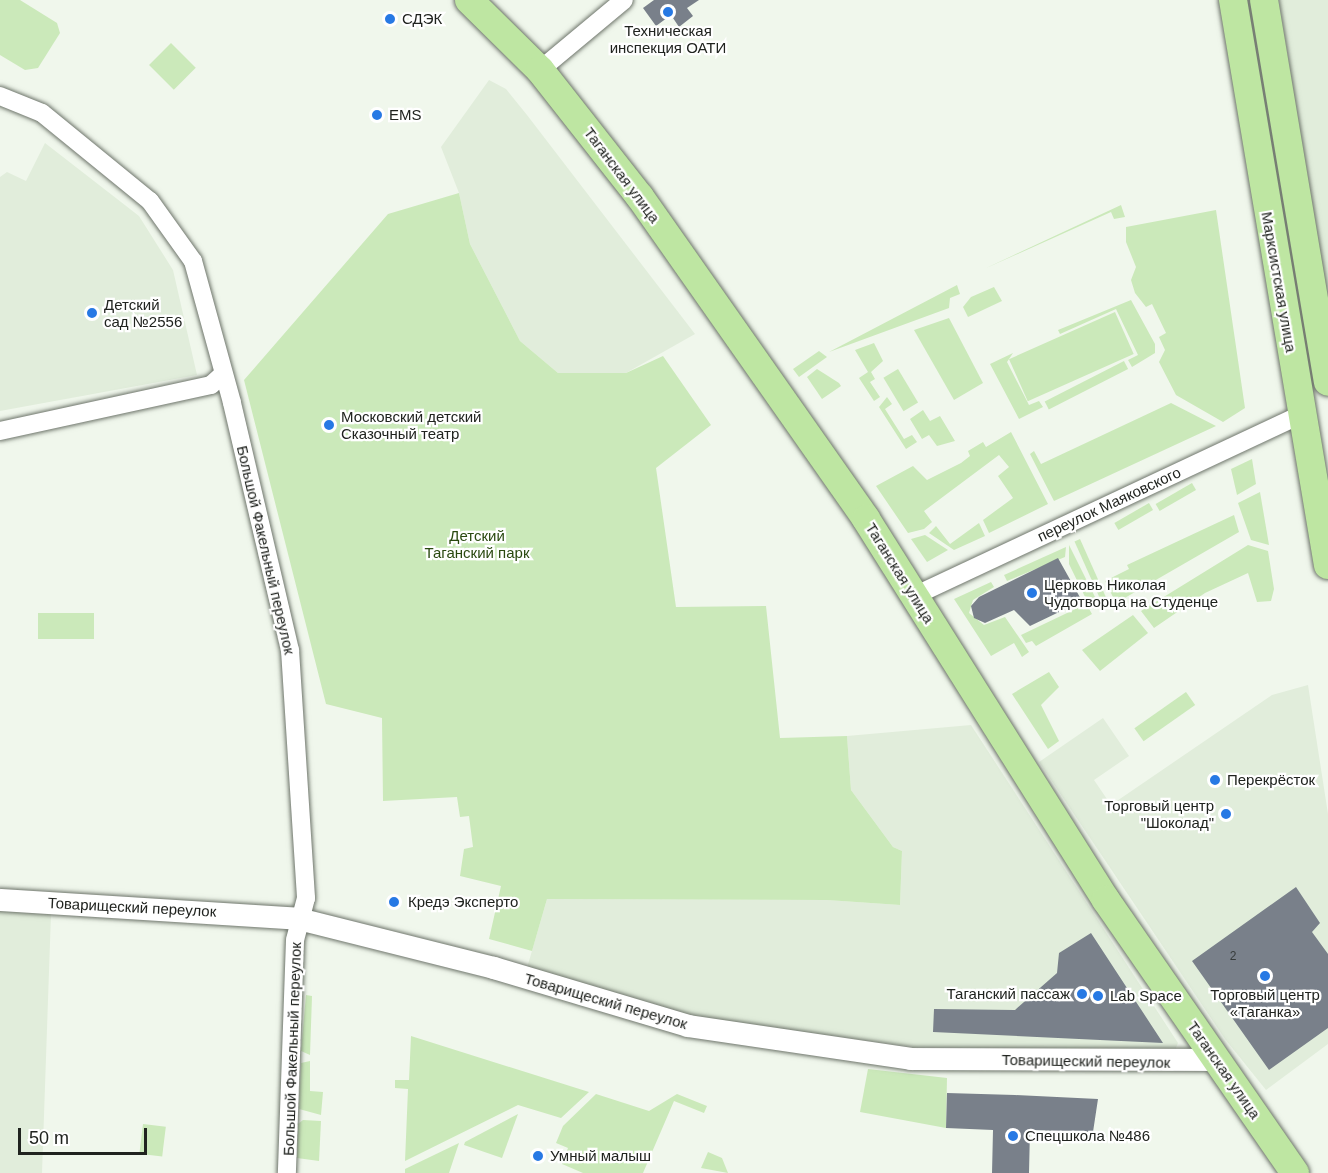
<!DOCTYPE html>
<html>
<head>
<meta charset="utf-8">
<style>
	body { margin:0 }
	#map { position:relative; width:1328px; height:1173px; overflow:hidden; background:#f0f7ec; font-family:Helvetica,sans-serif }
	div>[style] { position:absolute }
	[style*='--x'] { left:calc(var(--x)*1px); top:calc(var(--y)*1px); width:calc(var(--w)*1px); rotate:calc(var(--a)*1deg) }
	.built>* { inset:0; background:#e1eddb }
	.green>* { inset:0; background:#cbe9ba; transform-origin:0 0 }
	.building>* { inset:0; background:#79808a }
	.roads { filter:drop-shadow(0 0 2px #6e756b) drop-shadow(0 0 2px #6e756b) }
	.minor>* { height:18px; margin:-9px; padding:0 9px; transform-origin:9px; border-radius:9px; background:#fff }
	.tertiary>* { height:22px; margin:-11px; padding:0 11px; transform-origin:11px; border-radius:11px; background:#fff }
	.primary>* { height:28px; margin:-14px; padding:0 14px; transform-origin:14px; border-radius:14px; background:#bee6a2 }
	.dots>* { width:16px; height:16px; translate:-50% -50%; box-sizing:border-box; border:3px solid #fff; border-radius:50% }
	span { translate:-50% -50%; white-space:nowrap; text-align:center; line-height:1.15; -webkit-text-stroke:4.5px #fff; paint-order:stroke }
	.number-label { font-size:12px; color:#363a3a }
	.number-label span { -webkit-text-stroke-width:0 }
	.poi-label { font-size:15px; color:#20231f }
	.left { translate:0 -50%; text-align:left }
	.right { translate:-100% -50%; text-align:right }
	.street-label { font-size:15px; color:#20231f }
	.park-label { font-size:15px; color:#2a4910 }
	.scale { position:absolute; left:18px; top:1128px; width:129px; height:27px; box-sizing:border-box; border:3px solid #20231f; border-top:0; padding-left:8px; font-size:18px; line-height:21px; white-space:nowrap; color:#20231f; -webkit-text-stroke:4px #fff; paint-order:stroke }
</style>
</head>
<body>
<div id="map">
	<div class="built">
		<div style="clip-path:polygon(1279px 0,1328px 0,1328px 304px)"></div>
		<div style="clip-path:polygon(489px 80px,506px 89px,527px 115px,695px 334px,626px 373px,558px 373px,520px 341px,470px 244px,459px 193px,441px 147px)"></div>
		<div style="clip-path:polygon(45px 143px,139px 216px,173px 270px,197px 375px,0 411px,0 177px,7px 172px,26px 181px)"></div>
		<div style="clip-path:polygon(1308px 685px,1328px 814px,1328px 1044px,1266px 1090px,1225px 1039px,1039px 762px,1103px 718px,1129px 756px,1094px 780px,1111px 805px,1272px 695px)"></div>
		<div style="clip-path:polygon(971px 725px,1178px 1043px,1175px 1050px,915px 1047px,690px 1017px,527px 968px,547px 899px,827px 900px,900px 905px,902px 851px,893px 847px,851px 790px,847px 736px)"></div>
		<div style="clip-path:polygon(0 911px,51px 914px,42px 1173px,0 1173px)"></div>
	</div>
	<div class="green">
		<div style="clip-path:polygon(0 0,20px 0,57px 23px,60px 33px,38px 68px,25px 70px,0 55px)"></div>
		<div style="left:171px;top:43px;width:35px;height:31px;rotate:45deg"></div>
		<div style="clip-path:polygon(459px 193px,470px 244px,520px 341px,558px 373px,626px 373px,663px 356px,711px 425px,656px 468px,676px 607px,766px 606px,780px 738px,847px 736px,851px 790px,893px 847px,902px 851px,900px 905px,827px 900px,547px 899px,532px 951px,489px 939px,501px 886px,460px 876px,464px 849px,473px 847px,469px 816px,460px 817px,457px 797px,383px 801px,382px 718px,326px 704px,244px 380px,388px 214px)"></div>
		<div style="clip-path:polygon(1121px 205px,1125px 217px,1114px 219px,1111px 212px,984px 269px)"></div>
		<div style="clip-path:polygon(1216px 210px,1245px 408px,1223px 422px,1176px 395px,1159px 362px,1165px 350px,1159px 337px,1166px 333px,1152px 304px,1146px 307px,1135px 293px,1131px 280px,1136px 267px,1126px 242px,1126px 227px)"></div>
		<div style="clip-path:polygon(957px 285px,960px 294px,950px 298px,949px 308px,829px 352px)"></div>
		<div style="clip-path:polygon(994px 287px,1002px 301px,968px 317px,963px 307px,971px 297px)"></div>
		<div style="clip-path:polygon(1131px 300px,1155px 344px,1155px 353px,1132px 367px,1128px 360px,1138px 355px,1116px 309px,1060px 334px,1058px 330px)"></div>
		<div style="left:1115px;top:312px;width:46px;height:116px;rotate:66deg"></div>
		<div style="clip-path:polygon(949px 318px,983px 383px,954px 400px,914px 330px)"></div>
		<div style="clip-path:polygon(874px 343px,883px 361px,871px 372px,875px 379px,870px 382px,880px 397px,874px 401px,859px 378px,868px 372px,855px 350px)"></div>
		<div style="clip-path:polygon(819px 351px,827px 357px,799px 377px,793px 369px)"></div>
		<div style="clip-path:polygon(1013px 353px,1007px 362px,1029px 405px,1039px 401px,1043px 407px,1019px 419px,990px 364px)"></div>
		<div style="left:1124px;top:361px;width:9px;height:89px;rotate:63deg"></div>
		<div style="clip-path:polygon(817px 369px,839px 383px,841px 386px,822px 399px,807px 377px)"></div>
		<div style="left:898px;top:369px;width:39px;height:17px;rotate:59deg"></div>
		<div style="clip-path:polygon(887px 397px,892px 404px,885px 409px,904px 439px,912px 435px,917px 442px,906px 449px,879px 407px)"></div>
		<div style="clip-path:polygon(1171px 403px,1216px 426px,1054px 501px,1030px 454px,1034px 451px,1041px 464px)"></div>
		<div style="clip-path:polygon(923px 410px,930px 421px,940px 416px,955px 441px,937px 446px,929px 435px,922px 439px,910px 419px)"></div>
		<div style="clip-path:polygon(1011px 432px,1048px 504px,989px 533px,983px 520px,1013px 498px,998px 476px,1009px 467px,999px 455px,924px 511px,932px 522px,924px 529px,908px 533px,876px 486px,913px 466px,927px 480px,961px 463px,970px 456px,968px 451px,983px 442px,986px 447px)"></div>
		<div style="clip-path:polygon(1252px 459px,1256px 484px,1237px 495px,1231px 469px)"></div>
		<div style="left:1192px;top:483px;width:8px;height:42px;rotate:60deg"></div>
		<div style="clip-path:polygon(1260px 492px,1269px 545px,1251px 540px,1238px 503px)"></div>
		<div style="left:1149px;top:503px;width:8px;height:40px;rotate:60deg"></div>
		<div style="clip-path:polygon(1234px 515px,1239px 532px,1116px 603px,1105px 581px,1129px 569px,1127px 565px)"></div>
		<div style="clip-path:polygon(979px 523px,985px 536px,954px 550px,929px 533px,936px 526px,950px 544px)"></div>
		<div style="clip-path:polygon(925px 535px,948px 550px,927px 562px,911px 539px)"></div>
		<div style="left:1080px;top:539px;width:74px;height:6px;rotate:66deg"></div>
		<div style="clip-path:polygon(1069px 545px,1097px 601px,1088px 607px,1092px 614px,1036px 646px,1032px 641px,1026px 643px,1021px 635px,1088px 603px,1069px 564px)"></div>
		<div style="clip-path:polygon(1248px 545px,1268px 551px,1274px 589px,1271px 601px,1257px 602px,1248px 573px,1205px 593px,1154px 628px,1141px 611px)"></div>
		<div style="clip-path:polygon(1066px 547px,1065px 557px,1007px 581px,1004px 575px)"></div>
		<div style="clip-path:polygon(991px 582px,994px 587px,973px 600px,969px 613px,984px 625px,1005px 617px,1029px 652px,1022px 657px,1014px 643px,991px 656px,954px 599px)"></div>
		<div style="left:38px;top:613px;width:56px;height:26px"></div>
		<div style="clip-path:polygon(1133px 615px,1148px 633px,1100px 671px,1082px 650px)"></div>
		<div style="clip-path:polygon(1049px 672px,1059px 687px,1041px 705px,1059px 741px,1048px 749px,1012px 694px)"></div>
		<div style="left:1186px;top:692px;width:16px;height:63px;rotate:55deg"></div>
		<div style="clip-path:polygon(306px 995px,312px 996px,310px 1055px,301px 1051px)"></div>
		<div style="clip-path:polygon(411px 1036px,589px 1092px,561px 1118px,518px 1105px,405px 1161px,408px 1089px,395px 1088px,395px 1080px,409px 1080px)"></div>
		<div style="clip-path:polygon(310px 1061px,310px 1091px,323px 1092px,321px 1115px,299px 1109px,301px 1063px)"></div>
		<div style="clip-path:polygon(868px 1069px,947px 1078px,946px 1128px,860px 1112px)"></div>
		<div style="clip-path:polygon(596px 1094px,649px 1111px,677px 1094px,707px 1106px,704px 1113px,674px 1101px,643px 1173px,583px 1173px,562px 1164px,568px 1148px,556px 1143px,563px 1126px)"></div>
		<div style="clip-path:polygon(518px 1114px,502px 1158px,464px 1145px,465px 1142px)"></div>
		<div style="clip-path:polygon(303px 1120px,321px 1121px,319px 1161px,297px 1158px,298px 1124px)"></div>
		<div style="left:143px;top:1124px;width:23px;height:30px;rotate:7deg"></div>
		<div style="clip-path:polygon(459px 1143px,449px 1173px,405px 1173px,405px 1169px)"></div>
		<div style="clip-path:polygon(708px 1152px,722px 1158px,728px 1173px,701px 1168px)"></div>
	</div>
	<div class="building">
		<div style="clip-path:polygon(654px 0,699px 0,687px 8px,693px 16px,679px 27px,671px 15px,656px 26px,643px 8px)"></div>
		<div style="clip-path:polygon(1058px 558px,1082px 601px,1030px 626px,1014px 610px,985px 623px,974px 618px,971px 606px,979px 597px)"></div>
		<div style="clip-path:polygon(1296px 887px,1320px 923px,1312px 932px,1328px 954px,1328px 1028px,1269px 1070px,1192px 961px)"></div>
		<div style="clip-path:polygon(1091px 933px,1163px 1043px,933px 1032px,934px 1009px,1015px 1010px,1057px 973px,1059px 953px)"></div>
		<div style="clip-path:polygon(947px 1093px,1015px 1095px,1098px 1099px,1093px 1132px,1030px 1130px,1029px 1173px,992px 1173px,993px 1130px,946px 1128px)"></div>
	</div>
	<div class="roads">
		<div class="minor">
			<div style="--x:540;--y:70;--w:109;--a:-39.8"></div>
			<div style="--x:0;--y:96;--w:45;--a:22"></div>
			<div style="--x:42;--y:113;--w:139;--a:39.2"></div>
			<div style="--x:150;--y:201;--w:74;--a:54.4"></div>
			<div style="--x:193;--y:261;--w:147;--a:74.6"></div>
			<div style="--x:232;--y:403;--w:254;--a:76.8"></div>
			<div style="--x:290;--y:650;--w:249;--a:86.3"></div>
			<div style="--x:306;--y:898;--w:43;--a:104.7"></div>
			<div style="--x:295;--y:940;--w:233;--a:92"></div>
			<div style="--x:0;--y:431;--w:216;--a:-12.3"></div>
			<div style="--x:211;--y:385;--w:15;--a:-42"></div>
			<div style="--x:916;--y:595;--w:426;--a:-25.1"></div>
		</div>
		<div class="tertiary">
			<div style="--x:0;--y:900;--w:300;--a:3.6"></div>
			<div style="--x:299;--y:919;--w:201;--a:14.1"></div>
			<div style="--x:494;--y:968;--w:202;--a:16.6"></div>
			<div style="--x:688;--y:1026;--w:225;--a:8.4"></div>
			<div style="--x:911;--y:1059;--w:307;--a:0.2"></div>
		</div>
		<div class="primary">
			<div style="--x:469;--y:0;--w:100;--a:44.6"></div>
			<div style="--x:540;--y:70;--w:162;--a:51.8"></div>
			<div style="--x:640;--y:197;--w:393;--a:54.9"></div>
			<div style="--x:866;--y:519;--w:450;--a:57.8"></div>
			<div style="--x:1106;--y:900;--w:332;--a:55.3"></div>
			<div style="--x:1233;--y:0;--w:573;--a:80.46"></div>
			<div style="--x:1264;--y:0;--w:387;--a:80.5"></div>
		</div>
	</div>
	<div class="dots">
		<div style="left:668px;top:12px;background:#2779e4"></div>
		<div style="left:390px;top:19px;background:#2779e4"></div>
		<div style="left:377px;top:115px;background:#2779e4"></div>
		<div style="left:92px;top:313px;background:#2779e4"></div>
		<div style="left:329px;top:425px;background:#2779e4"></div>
		<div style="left:1032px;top:593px;background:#2779e4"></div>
		<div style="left:1215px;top:780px;background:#2779e4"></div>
		<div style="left:1226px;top:814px;background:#2779e4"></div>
		<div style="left:394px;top:902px;background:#2779e4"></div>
		<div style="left:1265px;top:976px;background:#2779e4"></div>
		<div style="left:1082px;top:994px;background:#2779e4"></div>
		<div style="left:1098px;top:996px;background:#2779e4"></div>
		<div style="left:1013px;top:1136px;background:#2779e4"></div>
		<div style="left:538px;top:1156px;background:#2779e4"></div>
	</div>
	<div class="number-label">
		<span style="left:1233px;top:957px">2</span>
	</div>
	<div class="poi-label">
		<span class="left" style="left:402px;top:19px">СДЭК</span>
		<span style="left:668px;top:39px">Техническая<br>инспекция ОАТИ</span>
		<span class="left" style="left:389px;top:115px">EMS</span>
		<span class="left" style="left:104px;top:313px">Детский<br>сад №2556</span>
		<span class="left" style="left:341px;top:425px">Московский детский<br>Сказочный театр</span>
		<span class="left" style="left:1044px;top:593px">Церковь Николая<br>Чудотворца на Студенце</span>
		<span class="left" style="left:1227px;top:780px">Перекрёсток</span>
		<span class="right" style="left:1214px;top:814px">Торговый центр<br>"Шоколад"</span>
		<span class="left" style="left:408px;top:902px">Кредэ Эксперто</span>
		<span class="right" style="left:1070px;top:994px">Таганский пассаж</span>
		<span style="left:1265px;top:1003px">Торговый центр<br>«Таганка»</span>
		<span class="left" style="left:1110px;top:996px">Lab Space</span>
		<span class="left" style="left:1025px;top:1136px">Спецшкола №486</span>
		<span class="left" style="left:550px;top:1156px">Умный малыш</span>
	</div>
	<div class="street-label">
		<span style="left:622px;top:175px;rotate:53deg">Таганская улица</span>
		<span style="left:1279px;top:282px;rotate:80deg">Марксистская улица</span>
		<span style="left:1109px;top:504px;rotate:-25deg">переулок Маяковского</span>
		<span style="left:266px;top:550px;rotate:77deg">Большой Факельный переулок</span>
		<span style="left:900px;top:573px;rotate:58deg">Таганская улица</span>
		<span style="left:132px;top:907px;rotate:3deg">Товарищеский переулок</span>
		<span style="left:606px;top:1001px;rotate:16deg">Товарищеский переулок</span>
		<span style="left:292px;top:1049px;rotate:-88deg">Большой Факельный переулок</span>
		<span style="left:1086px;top:1061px;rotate:1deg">Товарищеский переулок</span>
		<span style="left:1224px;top:1070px;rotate:55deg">Таганская улица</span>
	</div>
	<div class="park-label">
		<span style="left:477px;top:544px">Детский<br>Таганский парк</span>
	</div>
	<div class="scale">50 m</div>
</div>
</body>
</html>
